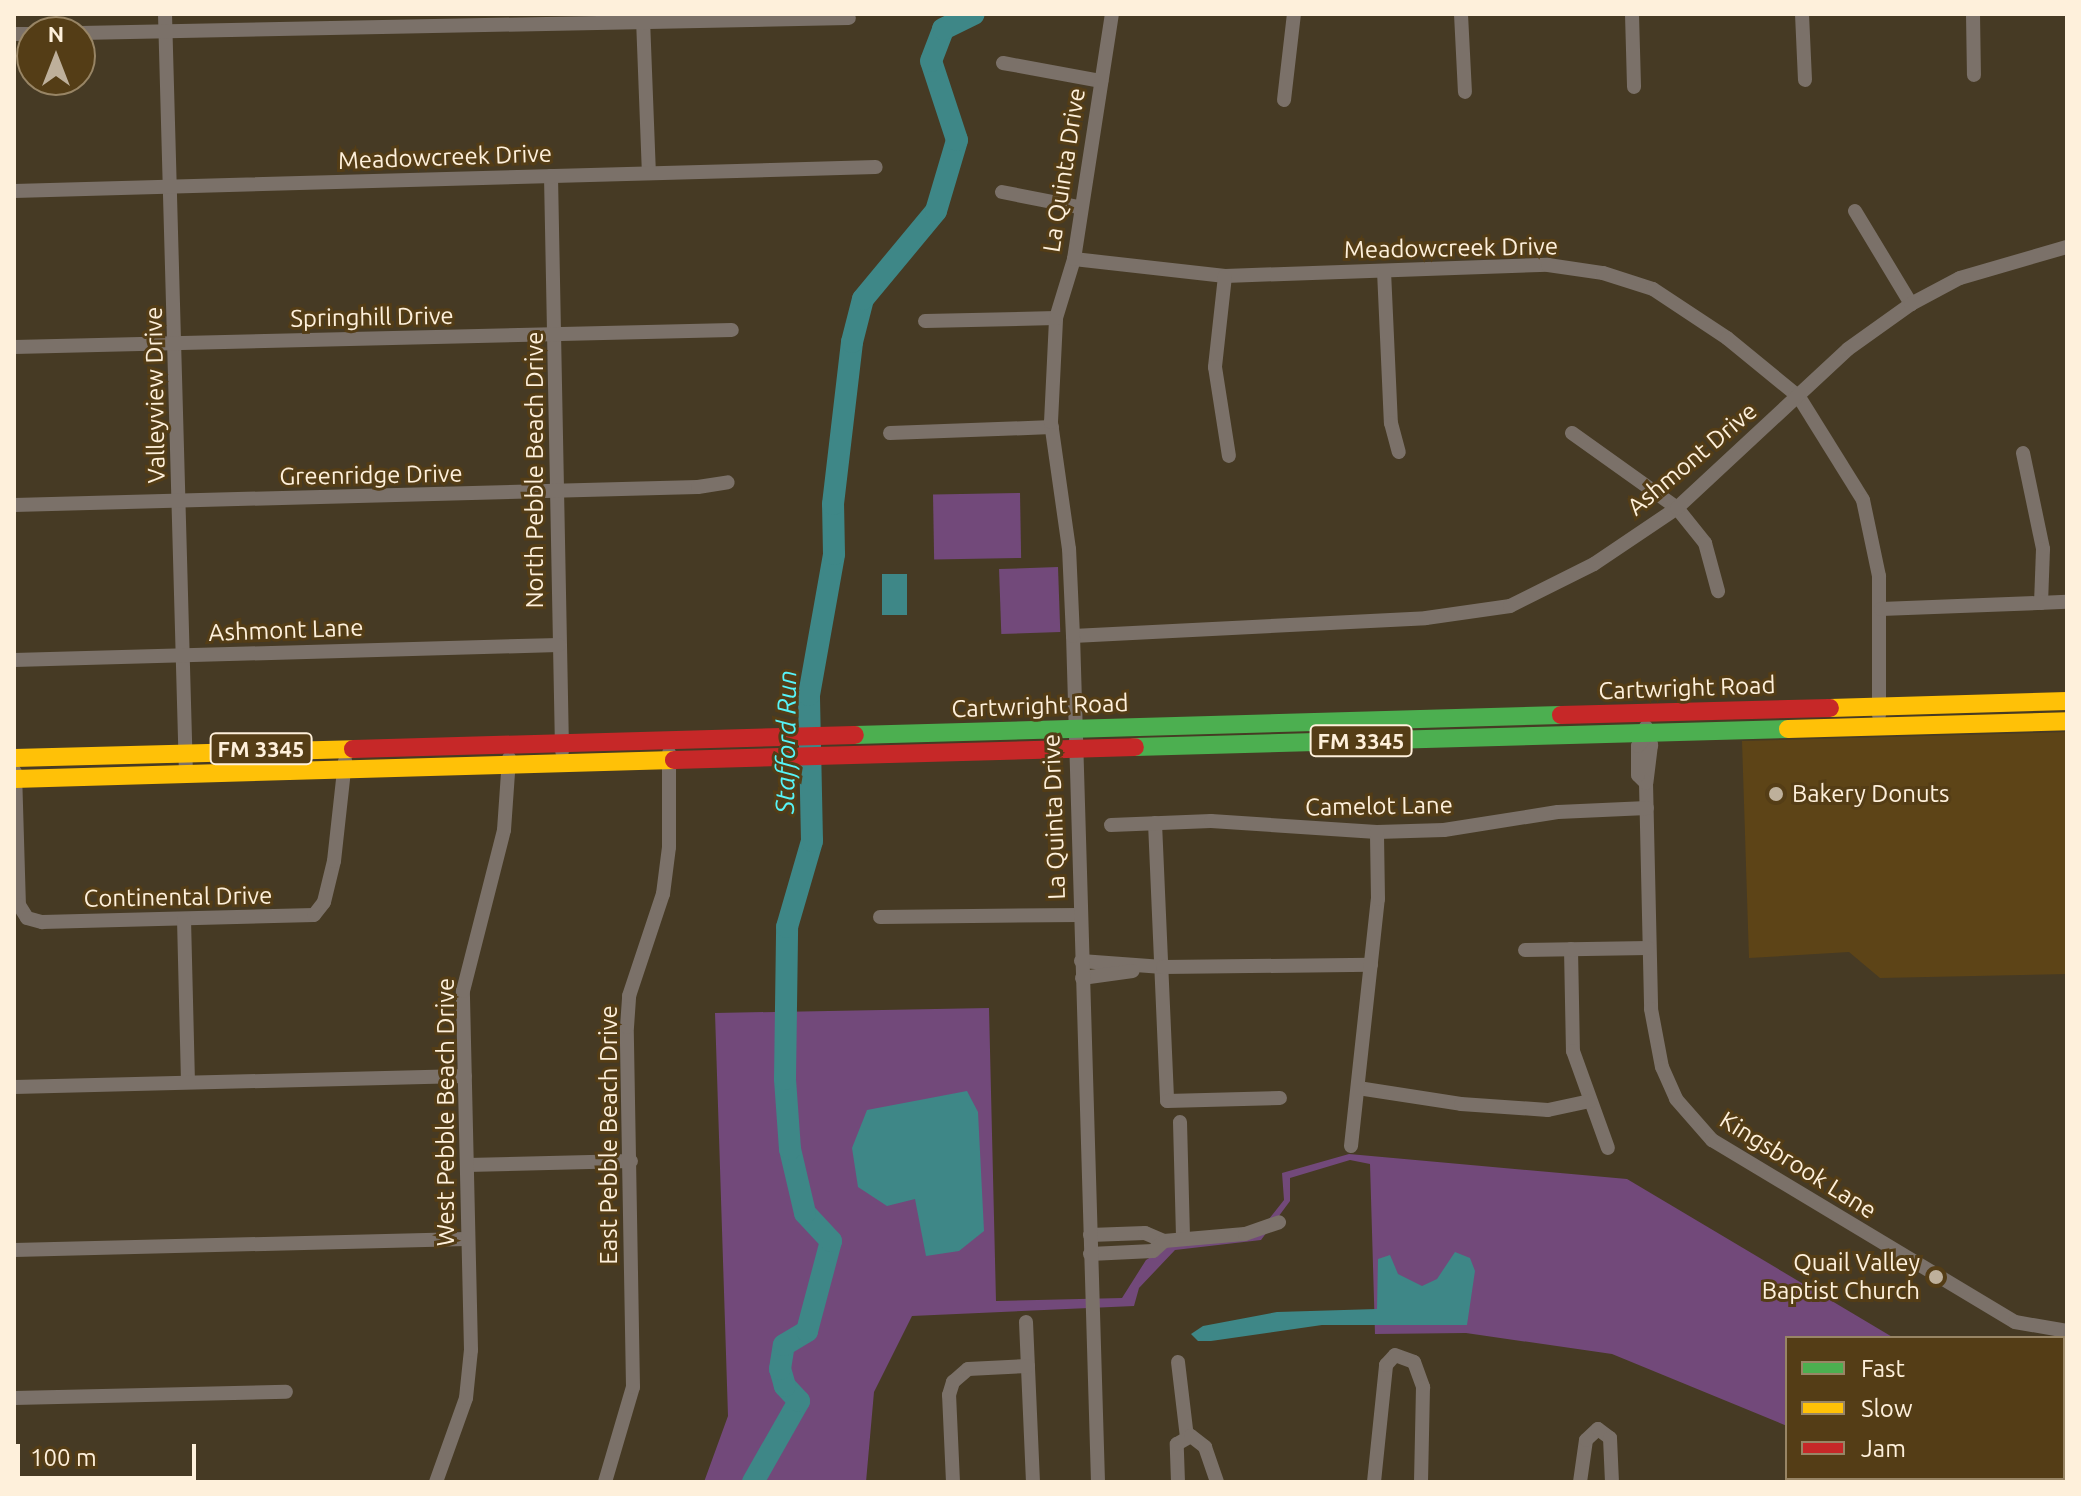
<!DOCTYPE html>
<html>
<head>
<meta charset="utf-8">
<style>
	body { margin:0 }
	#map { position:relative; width:2081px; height:1496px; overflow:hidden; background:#463a24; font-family:Ubuntu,sans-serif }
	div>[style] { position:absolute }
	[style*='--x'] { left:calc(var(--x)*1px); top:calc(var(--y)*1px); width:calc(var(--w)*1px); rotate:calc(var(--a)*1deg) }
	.built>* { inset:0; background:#5d4417 }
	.green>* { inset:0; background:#72497a; transform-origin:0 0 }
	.water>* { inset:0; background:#3e8787; transform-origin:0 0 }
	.river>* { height:22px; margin:-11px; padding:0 11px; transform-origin:11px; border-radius:11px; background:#3e8787 }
	.street>* { height:14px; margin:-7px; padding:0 7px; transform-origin:7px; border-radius:7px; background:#7b7169 }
	.fast>* { height:18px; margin:-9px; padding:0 9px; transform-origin:9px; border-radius:9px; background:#4caf50 }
	.slow>* { height:18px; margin:-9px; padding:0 9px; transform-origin:9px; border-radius:9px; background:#ffc107 }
	.jam>* { height:18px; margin:-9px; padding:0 9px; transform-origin:9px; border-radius:9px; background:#c62828 }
	.dots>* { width:22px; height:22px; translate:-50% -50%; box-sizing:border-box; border:4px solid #543d16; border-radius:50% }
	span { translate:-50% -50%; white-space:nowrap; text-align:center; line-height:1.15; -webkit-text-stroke:6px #543d16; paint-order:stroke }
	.shield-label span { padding:2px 6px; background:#543d16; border:2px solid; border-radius:6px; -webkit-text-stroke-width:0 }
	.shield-label { font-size:22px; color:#fef0db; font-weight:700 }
	.street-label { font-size:24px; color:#fef0db }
	.poi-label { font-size:24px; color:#fef0db }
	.left { translate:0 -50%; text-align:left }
	.right { translate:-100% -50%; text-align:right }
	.water-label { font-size:26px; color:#56f4f8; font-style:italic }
	.frame { position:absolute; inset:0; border:16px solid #fef0db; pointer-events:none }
	.legend { position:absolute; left:1785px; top:1336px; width:280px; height:144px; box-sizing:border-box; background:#543d16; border:2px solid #988565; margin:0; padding:10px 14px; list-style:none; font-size:24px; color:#fef0db }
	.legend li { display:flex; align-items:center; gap:16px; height:40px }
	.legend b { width:40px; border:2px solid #988565 }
	.north { position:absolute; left:16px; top:16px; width:80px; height:80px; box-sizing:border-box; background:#543d16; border:2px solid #988565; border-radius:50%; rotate:0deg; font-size:22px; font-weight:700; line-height:32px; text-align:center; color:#fef0db }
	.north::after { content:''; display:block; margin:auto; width:28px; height:36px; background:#beb09b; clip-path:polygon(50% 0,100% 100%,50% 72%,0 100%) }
	.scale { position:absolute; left:16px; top:1444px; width:180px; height:36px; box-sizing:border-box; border:4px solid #fef0db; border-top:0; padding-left:10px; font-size:24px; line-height:28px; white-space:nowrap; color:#fef0db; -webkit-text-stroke:6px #543d16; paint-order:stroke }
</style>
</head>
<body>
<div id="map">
	<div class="built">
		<div style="clip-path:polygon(2067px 732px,2067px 974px,1880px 978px,1849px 952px,1749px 958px,1742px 741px)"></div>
	</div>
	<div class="green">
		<div style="left:1020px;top:493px;width:65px;height:87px;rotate:89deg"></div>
		<div style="left:1058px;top:567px;width:65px;height:59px;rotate:88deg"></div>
		<div style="clip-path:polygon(989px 1008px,996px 1301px,1122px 1298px,1146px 1260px,1169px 1246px,1258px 1233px,1284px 1200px,1282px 1173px,1349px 1154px,1627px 1179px,1894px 1338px,1787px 1338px,1787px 1426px,1612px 1354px,1466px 1333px,1375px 1334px,1370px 1164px,1350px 1160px,1290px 1178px,1290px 1201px,1261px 1240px,1175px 1250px,1139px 1288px,1134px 1306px,912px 1316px,874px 1392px,866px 1482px,704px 1482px,728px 1416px,715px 1013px)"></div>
		<div style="clip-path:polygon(2063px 1439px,2067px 1482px,1916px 1478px,2063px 1478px)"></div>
	</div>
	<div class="water">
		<div style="left:882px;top:574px;width:25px;height:41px"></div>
		<div style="clip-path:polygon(967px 1091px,978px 1112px,984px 1231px,959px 1251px,926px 1256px,915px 1199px,887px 1206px,858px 1187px,852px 1148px,867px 1110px)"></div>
		<div style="clip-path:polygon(1455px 1252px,1470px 1258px,1475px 1271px,1467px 1325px,1322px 1325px,1211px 1341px,1198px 1341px,1191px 1334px,1203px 1326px,1277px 1312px,1377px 1309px,1378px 1259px,1390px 1255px,1398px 1274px,1422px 1286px,1437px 1279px)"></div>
	</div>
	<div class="river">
		<div style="--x:753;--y:1482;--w:93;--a:-60.4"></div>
		<div style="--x:799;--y:1401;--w:21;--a:-133"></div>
		<div style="--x:785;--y:1386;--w:18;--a:-106"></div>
		<div style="--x:780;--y:1369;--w:24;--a:-81"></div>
		<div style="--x:784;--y:1345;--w:27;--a:-31"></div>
		<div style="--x:807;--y:1331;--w:93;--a:-75.1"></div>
		<div style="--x:831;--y:1241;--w:38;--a:-133"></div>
		<div style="--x:805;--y:1213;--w:66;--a:-103.2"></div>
		<div style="--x:790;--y:1149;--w:70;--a:-94.1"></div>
		<div style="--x:785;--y:1079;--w:152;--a:-89.2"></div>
		<div style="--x:787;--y:927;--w:90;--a:-73.8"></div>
		<div style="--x:812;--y:841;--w:146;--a:-91.2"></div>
		<div style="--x:809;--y:695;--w:143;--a:-79.9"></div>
		<div style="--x:834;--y:554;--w:50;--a:-91.1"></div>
		<div style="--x:833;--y:504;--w:163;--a:-83.3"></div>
		<div style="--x:852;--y:342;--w:44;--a:-75.7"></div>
		<div style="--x:863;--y:299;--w:114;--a:-50.3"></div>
		<div style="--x:936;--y:211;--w:74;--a:-73.5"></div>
		<div style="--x:957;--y:140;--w:83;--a:-108.2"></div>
		<div style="--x:931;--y:61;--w:34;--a:-69"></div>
		<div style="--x:943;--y:29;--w:34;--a:-26"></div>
	</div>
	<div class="street">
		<div style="--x:165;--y:14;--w:762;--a:88.42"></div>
		<div style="--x:1461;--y:14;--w:78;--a:87.1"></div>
		<div style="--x:1632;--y:14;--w:73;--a:88.4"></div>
		<div style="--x:1802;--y:14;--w:66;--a:87.4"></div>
		<div style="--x:1973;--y:14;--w:61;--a:89.1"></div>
		<div style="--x:643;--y:19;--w:154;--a:87.8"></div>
		<div style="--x:80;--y:33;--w:769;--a:-1.12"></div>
		<div style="--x:14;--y:34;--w:18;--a:0"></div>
		<div style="--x:1003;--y:63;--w:100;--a:10.4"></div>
		<div style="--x:1284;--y:100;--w:87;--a:-83.4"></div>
		<div style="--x:551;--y:176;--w:575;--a:88.9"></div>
		<div style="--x:14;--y:191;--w:862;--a:-1.59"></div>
		<div style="--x:1002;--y:192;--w:77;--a:11.2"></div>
		<div style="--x:1855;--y:211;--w:109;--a:58.9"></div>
		<div style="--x:1074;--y:259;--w:152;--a:6.4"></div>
		<div style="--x:1225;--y:276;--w:323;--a:-2"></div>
		<div style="--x:1548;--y:265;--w:56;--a:8.3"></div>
		<div style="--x:1603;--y:273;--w:52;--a:17.7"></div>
		<div style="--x:1653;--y:289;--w:89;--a:33.5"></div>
		<div style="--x:1727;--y:338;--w:93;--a:39.3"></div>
		<div style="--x:1799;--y:397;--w:121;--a:58.1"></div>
		<div style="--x:1863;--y:500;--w:78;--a:78.1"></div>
		<div style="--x:1879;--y:576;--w:139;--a:90"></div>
		<div style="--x:1384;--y:271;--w:152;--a:87.4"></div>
		<div style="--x:1391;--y:423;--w:30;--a:75"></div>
		<div style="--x:1225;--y:276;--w:92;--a:96.3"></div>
		<div style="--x:1215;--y:367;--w:90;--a:81.1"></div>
		<div style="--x:925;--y:321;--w:131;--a:-1.3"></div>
		<div style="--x:14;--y:347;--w:718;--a:-1.36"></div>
		<div style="--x:890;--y:433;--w:162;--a:-2.1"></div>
		<div style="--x:1572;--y:433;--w:129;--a:35.5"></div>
		<div style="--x:1677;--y:508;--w:45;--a:51.3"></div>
		<div style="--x:1705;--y:543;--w:50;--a:74.8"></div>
		<div style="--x:2023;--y:453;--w:98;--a:78.2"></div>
		<div style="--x:2043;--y:549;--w:54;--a:92.1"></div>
		<div style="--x:14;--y:505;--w:684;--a:-1.51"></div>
		<div style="--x:698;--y:487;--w:30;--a:-9"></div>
		<div style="--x:1881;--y:609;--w:186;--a:-2.2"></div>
		<div style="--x:1073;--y:636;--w:353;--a:-2.9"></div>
		<div style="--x:1426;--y:618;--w:85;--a:-8.1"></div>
		<div style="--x:1510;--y:606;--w:94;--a:-26.6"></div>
		<div style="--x:1594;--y:564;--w:100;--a:-34"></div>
		<div style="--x:1677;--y:508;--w:233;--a:-42.9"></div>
		<div style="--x:1848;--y:349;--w:77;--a:-35.5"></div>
		<div style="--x:1911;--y:304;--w:55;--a:-28"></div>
		<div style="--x:1960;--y:278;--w:111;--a:-16.2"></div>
		<div style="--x:14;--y:660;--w:545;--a:-1.58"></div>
		<div style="--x:1646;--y:727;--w:19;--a:74"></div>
		<div style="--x:1651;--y:745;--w:38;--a:97"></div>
		<div style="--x:1646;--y:783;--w:226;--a:88.7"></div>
		<div style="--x:1651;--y:1009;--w:59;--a:79.3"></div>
		<div style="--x:1662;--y:1067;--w:35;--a:66"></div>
		<div style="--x:1676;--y:1099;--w:55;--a:48.7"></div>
		<div style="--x:1712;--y:1140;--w:353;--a:31"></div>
		<div style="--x:2015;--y:1322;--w:53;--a:9.8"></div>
		<div style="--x:15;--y:772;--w:133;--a:88.3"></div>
		<div style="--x:19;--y:905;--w:15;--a:58"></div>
		<div style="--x:27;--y:918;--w:16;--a:15"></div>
		<div style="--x:42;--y:922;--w:272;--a:-1.5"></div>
		<div style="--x:314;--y:915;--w:16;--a:-52"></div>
		<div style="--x:324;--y:902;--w:42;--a:-76.3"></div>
		<div style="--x:334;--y:861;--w:101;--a:-83.7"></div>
		<div style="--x:1646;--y:783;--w:11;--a:-135"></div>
		<div style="--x:1638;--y:775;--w:29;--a:-90"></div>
		<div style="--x:1638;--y:746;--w:13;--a:-51"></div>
		<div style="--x:1155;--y:823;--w:278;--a:87.5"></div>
		<div style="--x:1167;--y:1101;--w:113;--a:-1.5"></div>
		<div style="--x:1111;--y:825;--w:100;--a:-2.3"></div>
		<div style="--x:1211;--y:821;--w:166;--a:3.8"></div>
		<div style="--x:1377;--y:832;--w:67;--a:-1.7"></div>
		<div style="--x:1444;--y:830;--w:115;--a:-9"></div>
		<div style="--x:1558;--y:812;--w:89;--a:-2.6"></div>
		<div style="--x:880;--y:917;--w:199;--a:-0.6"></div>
		<div style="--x:184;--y:919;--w:163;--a:88.6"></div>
		<div style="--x:1571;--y:949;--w:102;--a:88.9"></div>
		<div style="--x:1573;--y:1051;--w:103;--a:70.2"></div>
		<div style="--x:1525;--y:950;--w:123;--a:-0.9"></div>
		<div style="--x:1081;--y:961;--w:82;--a:4.2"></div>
		<div style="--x:1163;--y:967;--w:208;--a:-0.6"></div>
		<div style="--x:1082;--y:978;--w:51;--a:-7.8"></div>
		<div style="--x:14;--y:1087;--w:451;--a:-1.4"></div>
		<div style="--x:1358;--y:1088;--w:104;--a:8.8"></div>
		<div style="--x:1461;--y:1104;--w:87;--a:3.9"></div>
		<div style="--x:1548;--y:1110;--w:43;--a:-12.1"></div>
		<div style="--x:1180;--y:1122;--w:117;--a:88.5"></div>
		<div style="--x:1351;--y:1146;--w:248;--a:-83.8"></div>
		<div style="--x:1378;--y:899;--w:67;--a:-90.9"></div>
		<div style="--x:467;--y:1165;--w:164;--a:-1.4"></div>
		<div style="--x:1090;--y:1235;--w:55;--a:-2.1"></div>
		<div style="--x:1145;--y:1233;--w:21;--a:23"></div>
		<div style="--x:1164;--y:1241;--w:81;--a:-4.9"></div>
		<div style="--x:1245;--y:1234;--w:36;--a:-19"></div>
		<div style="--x:14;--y:1250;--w:452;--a:-1.4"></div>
		<div style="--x:1090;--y:1254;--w:63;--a:-2.7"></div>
		<div style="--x:1153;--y:1251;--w:15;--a:-42"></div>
		<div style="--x:1026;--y:1322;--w:160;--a:87.5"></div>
		<div style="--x:1178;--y:1362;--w:76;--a:83.2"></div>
		<div style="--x:14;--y:1398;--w:272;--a:-1.3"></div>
		<div style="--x:436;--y:1482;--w:89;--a:-70.3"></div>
		<div style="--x:466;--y:1398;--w:48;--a:-84.1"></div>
		<div style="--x:471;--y:1350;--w:359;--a:-91.3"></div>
		<div style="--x:463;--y:991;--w:166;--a:-75.7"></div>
		<div style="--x:504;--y:830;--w:72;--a:-86"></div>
		<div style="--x:605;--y:1482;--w:99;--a:-73.6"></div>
		<div style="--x:633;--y:1387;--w:360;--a:-91"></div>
		<div style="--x:627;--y:1027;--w:31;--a:-86"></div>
		<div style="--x:629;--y:996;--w:108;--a:-71.6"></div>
		<div style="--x:663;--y:894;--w:47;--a:-82.7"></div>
		<div style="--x:669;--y:847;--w:94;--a:-90"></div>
		<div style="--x:953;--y:1482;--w:87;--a:-92.6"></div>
		<div style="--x:949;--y:1395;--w:14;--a:-73"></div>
		<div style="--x:953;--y:1382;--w:20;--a:-41"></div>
		<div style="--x:968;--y:1369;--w:60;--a:-2.9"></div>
		<div style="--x:1098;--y:1482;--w:846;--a:-91.69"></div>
		<div style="--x:1073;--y:636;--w:87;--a:-92.6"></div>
		<div style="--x:1069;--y:549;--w:128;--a:-98.1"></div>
		<div style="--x:1051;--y:422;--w:104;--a:-87.2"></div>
		<div style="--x:1056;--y:318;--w:62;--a:-73"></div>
		<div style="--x:1074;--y:259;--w:248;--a:-81.2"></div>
		<div style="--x:1178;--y:1482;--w:38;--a:-92"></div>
		<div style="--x:1177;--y:1444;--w:16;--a:-30"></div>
		<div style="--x:1191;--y:1436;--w:18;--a:38"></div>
		<div style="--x:1205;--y:1447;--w:37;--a:71"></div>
		<div style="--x:1374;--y:1482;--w:118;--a:-84.1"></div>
		<div style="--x:1386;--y:1365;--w:13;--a:-48"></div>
		<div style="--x:1395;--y:1355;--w:20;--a:20"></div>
		<div style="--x:1414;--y:1362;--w:27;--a:70"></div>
		<div style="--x:1423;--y:1387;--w:95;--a:91.2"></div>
		<div style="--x:1580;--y:1482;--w:42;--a:-81.9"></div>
		<div style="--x:1586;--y:1440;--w:16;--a:-43"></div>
		<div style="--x:1598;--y:1429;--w:15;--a:37"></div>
		<div style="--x:1610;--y:1438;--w:44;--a:87.4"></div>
	</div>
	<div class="fast">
		<div style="--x:855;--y:735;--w:706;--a:-1.62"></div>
		<div style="--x:1135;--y:747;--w:653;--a:-1.58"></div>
	</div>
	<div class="slow">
		<div style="--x:1830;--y:708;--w:237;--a:-1.7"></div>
		<div style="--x:1788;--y:729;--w:279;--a:-1.6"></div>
		<div style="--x:14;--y:758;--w:339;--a:-1.5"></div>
		<div style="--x:14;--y:779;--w:660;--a:-1.65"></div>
	</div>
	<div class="jam">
		<div style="--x:1561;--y:715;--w:269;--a:-1.5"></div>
		<div style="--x:353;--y:749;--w:502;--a:-1.6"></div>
		<div style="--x:674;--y:760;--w:461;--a:-1.6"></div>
	</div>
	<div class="dots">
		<div style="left:1776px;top:794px;background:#beb09b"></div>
		<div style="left:1936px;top:1277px;background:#beb09b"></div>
	</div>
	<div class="shield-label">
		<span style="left:1361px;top:741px">FM 3345</span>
		<span style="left:261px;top:749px">FM 3345</span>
	</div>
	<div class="street-label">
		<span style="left:445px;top:157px;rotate:-2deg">Meadowcreek Drive</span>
		<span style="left:1064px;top:170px;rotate:-81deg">La Quinta Drive</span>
		<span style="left:1451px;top:248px;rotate:-1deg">Meadowcreek Drive</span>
		<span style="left:372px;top:317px;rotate:-1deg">Springhill Drive</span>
		<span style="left:155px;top:395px;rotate:-91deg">Valleyview Drive</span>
		<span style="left:1692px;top:459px;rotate:-40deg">Ashmont Drive</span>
		<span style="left:535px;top:470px;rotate:-90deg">North Pebble Beach Drive</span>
		<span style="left:371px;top:475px;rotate:-1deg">Greenridge Drive</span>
		<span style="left:286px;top:630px;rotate:-2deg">Ashmont Lane</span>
		<span style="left:1687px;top:688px;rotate:-2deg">Cartwright Road</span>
		<span style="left:1040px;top:706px;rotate:-2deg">Cartwright Road</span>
		<span style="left:1379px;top:806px;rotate:-1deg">Camelot Lane</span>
		<span style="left:1054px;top:817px;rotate:-92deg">La Quinta Drive</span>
		<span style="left:178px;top:897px;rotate:-1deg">Continental Drive</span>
		<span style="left:446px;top:1112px;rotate:-90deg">West Pebble Beach Drive</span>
		<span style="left:609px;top:1135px;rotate:-90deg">East Pebble Beach Drive</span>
		<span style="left:1798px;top:1165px;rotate:32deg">Kingsbrook Lane</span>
	</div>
	<div class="poi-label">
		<span class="left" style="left:1792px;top:794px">Bakery Donuts</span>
		<span class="right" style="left:1920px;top:1277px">Quail Valley<br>Baptist Church</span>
	</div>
	<div class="water-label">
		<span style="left:786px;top:742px;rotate:-89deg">Stafford Run</span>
	</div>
	<div class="frame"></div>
	<ul class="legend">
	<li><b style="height:10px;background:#4caf50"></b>Fast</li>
	<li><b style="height:10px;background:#ffc107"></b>Slow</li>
	<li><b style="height:10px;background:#c62828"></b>Jam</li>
	</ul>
	<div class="north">N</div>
	<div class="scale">100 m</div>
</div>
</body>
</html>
